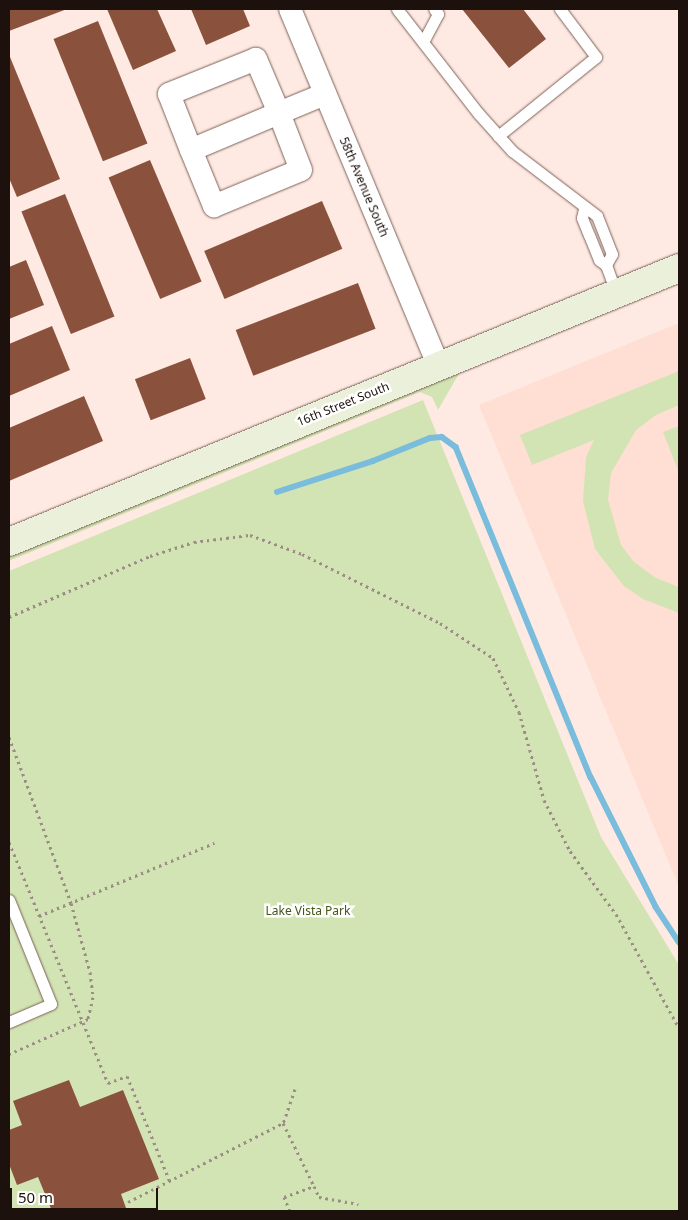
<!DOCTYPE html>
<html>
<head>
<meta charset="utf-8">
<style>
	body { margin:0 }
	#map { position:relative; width:688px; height:1220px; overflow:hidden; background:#feeae3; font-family:"Noto Sans",sans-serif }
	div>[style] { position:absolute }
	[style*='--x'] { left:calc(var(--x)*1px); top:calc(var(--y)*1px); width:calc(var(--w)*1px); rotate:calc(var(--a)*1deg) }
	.built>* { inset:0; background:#ffded3 }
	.green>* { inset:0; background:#d3e4b4 }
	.stream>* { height:5.5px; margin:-2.75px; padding:0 2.75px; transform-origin:2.75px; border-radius:2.75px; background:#7abcdc }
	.building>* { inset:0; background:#8a523d; transform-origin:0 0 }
	.path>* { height:3px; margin-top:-1.5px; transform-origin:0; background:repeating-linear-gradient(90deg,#9c8c86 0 2.5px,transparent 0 6.5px) }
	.roads { filter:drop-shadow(0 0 1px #7d6157) drop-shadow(0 0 1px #7d6157) }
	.lane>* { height:11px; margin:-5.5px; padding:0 5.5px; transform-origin:5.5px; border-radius:5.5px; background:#fff }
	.street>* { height:22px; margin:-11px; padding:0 11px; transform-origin:11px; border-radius:11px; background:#fff }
	.secondary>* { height:28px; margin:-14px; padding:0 14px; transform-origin:14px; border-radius:14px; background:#eaf0d9 }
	span { translate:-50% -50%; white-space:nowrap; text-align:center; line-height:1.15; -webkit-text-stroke:5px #fff; paint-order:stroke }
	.street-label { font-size:12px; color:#1c110d }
	.park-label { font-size:12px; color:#445516 }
	.frame { position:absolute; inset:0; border:10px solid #1c110d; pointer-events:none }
	.scale { position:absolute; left:10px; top:1188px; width:148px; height:22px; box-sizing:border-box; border:2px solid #1c110d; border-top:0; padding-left:6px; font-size:15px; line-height:18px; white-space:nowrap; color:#1c110d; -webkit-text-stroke:4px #fff; paint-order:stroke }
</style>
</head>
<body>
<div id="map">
	<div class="built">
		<div style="clip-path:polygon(679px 323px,679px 887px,479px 405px)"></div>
	</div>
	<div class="green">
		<div style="clip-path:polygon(464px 365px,438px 410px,432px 397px,420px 392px,9px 561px,9px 553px)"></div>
		<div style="clip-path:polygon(679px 371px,679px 405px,656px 415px,636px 430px,611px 473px,608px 500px,621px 545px,634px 562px,656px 578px,679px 587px,679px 613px,643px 599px,624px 586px,595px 549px,583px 501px,586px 457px,594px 440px,532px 465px,520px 435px)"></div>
		<div style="clip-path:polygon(423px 400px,601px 837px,679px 965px,679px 1211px,9px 1211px,9px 571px)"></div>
		<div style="clip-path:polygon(679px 426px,679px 473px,663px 432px)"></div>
	</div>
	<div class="stream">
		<div style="--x:277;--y:492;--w:101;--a:-17.9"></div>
		<div style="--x:373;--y:461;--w:61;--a:-22"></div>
		<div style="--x:430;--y:438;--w:12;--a:-5"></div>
		<div style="--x:442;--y:437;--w:17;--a:36"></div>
		<div style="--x:456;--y:447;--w:357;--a:67.8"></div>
		<div style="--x:591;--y:777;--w:145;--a:63.4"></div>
		<div style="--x:656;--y:907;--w:42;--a:56.7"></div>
	</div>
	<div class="building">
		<div style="clip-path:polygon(9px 9px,67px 9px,9px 31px)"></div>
		<div style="clip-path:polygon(107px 9px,157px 9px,176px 51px,133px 70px)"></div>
		<div style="clip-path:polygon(191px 9px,243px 9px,250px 26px,206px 45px)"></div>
		<div style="clip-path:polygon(462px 9px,523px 9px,546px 39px,509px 68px)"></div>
		<div style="left:98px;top:21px;width:132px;height:48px;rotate:68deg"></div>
		<div style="clip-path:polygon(10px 57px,60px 179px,17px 197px,9px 178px)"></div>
		<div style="left:150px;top:160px;width:132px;height:45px;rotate:67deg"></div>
		<div style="left:65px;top:194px;width:132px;height:47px;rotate:68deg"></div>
		<div style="left:322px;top:201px;width:52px;height:128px;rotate:67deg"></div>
		<div style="clip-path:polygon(26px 260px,44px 305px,9px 319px,9px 267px)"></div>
		<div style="left:358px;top:283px;width:49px;height:131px;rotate:69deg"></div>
		<div style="clip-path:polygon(52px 326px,70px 370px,9px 396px,9px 344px)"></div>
		<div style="left:190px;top:358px;width:44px;height:59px;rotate:69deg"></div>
		<div style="clip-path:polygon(84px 396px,103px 441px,9px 481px,9px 428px)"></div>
		<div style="clip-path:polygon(69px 1080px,80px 1107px,123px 1090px,159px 1179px,121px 1194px,126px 1208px,117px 1211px,52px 1211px,38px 1177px,17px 1185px,9px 1164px,9px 1130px,22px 1125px,13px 1101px)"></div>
	</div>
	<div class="path">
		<div style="--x:9;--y:617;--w:154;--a:-23.4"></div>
		<div style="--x:150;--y:556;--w:46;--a:-17.7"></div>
		<div style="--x:194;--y:542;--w:56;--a:-7.1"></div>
		<div style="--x:250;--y:535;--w:55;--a:20.1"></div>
		<div style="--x:302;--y:554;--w:154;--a:26.6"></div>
		<div style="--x:440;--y:623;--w:64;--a:33.4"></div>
		<div style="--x:493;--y:658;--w:60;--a:64.3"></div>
		<div style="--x:519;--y:712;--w:91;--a:74.1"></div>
		<div style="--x:544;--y:800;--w:57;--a:63"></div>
		<div style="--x:570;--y:851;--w:78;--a:53.9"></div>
		<div style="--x:616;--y:914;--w:130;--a:61.1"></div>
		<div style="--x:9;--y:737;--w:177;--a:69.5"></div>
		<div style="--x:71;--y:903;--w:72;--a:74.6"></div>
		<div style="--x:90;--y:972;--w:25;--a:83"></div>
		<div style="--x:93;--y:997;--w:23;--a:103"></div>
		<div style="--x:88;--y:1019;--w:86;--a:156.1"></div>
		<div style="--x:9;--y:842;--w:261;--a:67.7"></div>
		<div style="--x:108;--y:1083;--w:20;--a:-20"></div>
		<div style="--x:127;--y:1076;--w:114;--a:67.9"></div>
		<div style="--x:39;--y:916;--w:190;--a:-22.6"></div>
		<div style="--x:295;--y:1089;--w:36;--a:109"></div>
		<div style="--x:283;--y:1123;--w:70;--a:63.8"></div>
		<div style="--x:128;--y:1202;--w:174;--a:-27"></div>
		<div style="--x:290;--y:1211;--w:15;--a:-113"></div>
		<div style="--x:284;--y:1197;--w:32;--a:-20"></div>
		<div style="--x:314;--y:1186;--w:12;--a:66"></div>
		<div style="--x:319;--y:1197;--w:40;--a:10"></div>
	</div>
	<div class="roads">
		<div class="lane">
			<div style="--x:397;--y:9;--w:132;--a:52.1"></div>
			<div style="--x:478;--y:113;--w:51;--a:48.2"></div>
			<div style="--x:512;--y:151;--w:107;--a:37.4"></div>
			<div style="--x:597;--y:216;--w:41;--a:68.5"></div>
			<div style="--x:612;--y:254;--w:13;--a:119"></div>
			<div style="--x:606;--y:265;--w:30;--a:70"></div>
			<div style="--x:423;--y:42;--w:32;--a:-62"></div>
			<div style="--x:438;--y:14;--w:6;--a:-129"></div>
			<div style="--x:498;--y:136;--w:126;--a:-38.9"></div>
			<div style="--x:596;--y:57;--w:60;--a:-126.9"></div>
			<div style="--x:584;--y:209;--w:9;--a:103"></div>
			<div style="--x:582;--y:218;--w:18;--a:68"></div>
			<div style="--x:589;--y:235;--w:27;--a:68"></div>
			<div style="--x:599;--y:260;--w:9;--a:36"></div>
			<div style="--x:9;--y:900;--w:112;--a:68"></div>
			<div style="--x:51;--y:1004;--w:46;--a:156.8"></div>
		</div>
		<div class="street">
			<div style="--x:290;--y:9;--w:385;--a:67.4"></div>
			<div style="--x:191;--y:150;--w:95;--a:-22.8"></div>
			<div style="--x:279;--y:113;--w:59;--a:-113.1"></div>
			<div style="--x:256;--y:59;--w:94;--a:158.1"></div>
			<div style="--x:169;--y:94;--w:60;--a:68.6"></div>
			<div style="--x:191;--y:150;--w:61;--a:67.7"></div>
			<div style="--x:214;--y:206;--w:94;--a:-22.5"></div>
			<div style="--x:301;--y:170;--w:61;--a:-111.1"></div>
			<div style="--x:279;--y:113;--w:50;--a:-22.4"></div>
		</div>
		<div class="secondary">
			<div style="--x:9;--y:542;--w:724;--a:-22.24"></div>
		</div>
	</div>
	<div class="street-label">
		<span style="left:364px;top:187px;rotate:67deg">58th Avenue South</span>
		<span style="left:343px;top:404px;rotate:-22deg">16th Street South</span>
	</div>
	<div class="park-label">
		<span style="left:308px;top:911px">Lake Vista Park</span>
	</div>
	<div class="frame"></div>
	<div class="scale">50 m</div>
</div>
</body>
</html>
